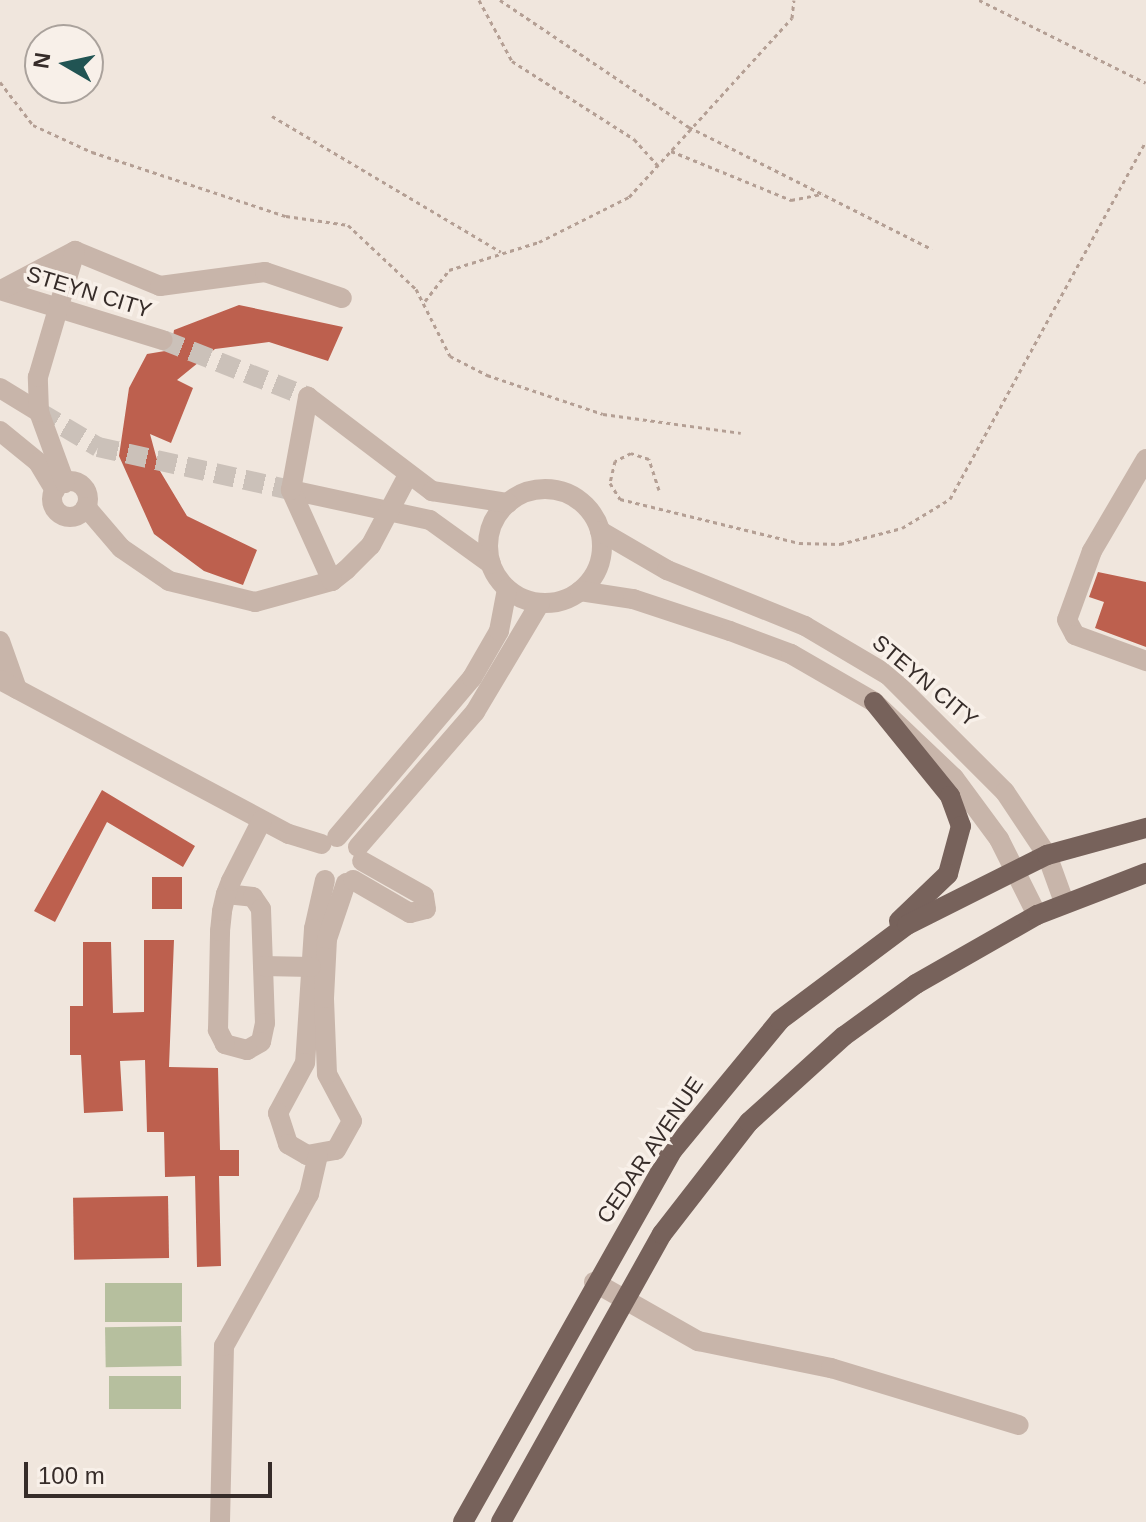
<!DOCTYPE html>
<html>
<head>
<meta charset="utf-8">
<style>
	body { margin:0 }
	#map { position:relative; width:1146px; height:1522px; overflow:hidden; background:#f0e6dd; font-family:Arial,sans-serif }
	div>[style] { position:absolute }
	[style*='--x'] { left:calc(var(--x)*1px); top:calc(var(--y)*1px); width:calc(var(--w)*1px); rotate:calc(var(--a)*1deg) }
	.green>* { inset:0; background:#b6bf9e; transform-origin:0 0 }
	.building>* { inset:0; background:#bd604e; transform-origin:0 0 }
	.minor-tunnel>* { height:20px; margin-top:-10px; transform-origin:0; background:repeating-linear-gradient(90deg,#cbc1b9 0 20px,transparent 0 30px) }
	.path>* { height:3px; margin-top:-1.5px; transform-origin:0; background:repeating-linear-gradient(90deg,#b49f94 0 4px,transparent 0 8px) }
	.minor>* { height:20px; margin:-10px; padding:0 10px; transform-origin:10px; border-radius:10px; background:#c8b5aa }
	.minor>.ring { margin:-10px; padding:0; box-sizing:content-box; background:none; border:20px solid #c8b5aa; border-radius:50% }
	.major>* { height:20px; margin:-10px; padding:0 10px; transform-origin:10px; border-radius:10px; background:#77625b }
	span { translate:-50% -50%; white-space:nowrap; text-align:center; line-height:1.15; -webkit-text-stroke:7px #f8f0e9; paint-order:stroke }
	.street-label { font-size:22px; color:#362c29 }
	.north { position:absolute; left:24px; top:24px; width:80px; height:80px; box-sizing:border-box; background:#f8f0e9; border:2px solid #aaa29c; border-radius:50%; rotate:279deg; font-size:22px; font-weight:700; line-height:32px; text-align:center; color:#362c29 }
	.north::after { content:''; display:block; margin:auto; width:28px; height:36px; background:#215453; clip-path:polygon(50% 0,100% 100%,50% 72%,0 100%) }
	.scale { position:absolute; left:24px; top:1462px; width:248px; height:36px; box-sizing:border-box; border:4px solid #362c29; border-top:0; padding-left:10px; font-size:24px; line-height:28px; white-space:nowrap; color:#362c29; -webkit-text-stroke:6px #f8f0e9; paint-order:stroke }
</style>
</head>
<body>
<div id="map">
	<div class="green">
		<div style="left:182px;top:1283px;width:39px;height:77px;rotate:90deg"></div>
		<div style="left:181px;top:1326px;width:40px;height:76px;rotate:89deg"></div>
		<div style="left:109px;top:1376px;width:72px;height:33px"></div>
	</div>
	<div class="building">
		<div style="clip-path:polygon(239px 305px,343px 327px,328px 361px,269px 342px,215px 349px,177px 380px,193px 388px,171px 443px,150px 434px,160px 471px,187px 516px,257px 550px,243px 585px,204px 571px,154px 534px,119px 456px,129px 388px,147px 354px,171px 350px,174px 330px)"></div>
		<div style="clip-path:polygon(1098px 572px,1146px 582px,1146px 647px,1095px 628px,1104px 602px,1089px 597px)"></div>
		<div style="clip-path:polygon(102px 790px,195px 846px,183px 867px,107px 822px,55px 922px,34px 911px)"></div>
		<div style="left:152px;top:877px;width:30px;height:32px"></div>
		<div style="clip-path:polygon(144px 940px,174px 940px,169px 1067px,218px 1068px,220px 1150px,239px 1150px,239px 1176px,219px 1176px,221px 1266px,197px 1267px,195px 1176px,165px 1177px,164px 1132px,147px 1132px,145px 1060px,120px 1061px,123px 1111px,84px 1113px,81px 1055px,70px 1055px,70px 1006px,83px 1006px,83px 942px,111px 942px,113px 1013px,144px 1012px)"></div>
		<div style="left:168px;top:1196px;width:62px;height:95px;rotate:89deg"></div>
	</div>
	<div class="minor-tunnel">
		<div style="--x:163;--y:340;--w:156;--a:21.5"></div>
		<div style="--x:39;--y:412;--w:69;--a:30.7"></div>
		<div style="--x:98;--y:447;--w:198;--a:12.6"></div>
	</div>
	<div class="path">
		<div style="--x:479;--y:0;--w:69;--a:61.6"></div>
		<div style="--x:512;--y:61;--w:145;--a:32.6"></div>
		<div style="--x:634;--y:139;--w:36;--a:48"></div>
		<div style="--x:500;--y:0;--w:228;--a:33.9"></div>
		<div style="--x:689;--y:127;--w:272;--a:26.7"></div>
		<div style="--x:979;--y:0;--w:186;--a:26.4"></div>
		<div style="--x:0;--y:82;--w:54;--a:52.5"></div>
		<div style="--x:33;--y:125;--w:65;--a:24.6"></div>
		<div style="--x:92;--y:152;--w:204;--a:18.3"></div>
		<div style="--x:286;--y:216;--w:63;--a:8.3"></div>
		<div style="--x:348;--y:225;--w:93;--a:43.3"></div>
		<div style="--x:416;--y:289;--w:75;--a:63.1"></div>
		<div style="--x:450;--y:356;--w:42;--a:27.2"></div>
		<div style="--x:487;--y:375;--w:122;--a:18.6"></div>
		<div style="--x:603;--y:414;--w:139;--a:7.8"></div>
		<div style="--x:272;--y:116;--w:266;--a:30.7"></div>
		<div style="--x:671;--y:151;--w:130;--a:22.2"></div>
		<div style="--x:791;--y:200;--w:32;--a:-11"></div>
		<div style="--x:425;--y:301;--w:39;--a:-52"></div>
		<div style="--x:449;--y:270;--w:94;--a:-17.3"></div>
		<div style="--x:539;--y:242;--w:101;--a:-26.6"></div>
		<div style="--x:629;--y:197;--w:242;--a:-47.7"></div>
		<div style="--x:792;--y:18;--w:18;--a:-84"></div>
		<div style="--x:659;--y:490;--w:33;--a:-108"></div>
		<div style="--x:649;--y:459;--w:19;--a:-162"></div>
		<div style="--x:631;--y:453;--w:18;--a:153"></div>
		<div style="--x:615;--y:461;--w:23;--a:103"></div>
		<div style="--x:610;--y:483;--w:19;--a:58"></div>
		<div style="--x:620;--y:499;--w:184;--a:13.8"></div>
		<div style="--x:799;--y:543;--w:41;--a:1.4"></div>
		<div style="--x:840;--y:544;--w:64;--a:-14.5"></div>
		<div style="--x:902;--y:528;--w:56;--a:-31.1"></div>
		<div style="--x:950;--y:499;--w:408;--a:-61.3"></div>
	</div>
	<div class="minor">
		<div style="--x:0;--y:290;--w:170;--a:17.1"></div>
		<div style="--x:1;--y:290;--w:84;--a:-27.8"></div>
		<div style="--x:75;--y:251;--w:92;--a:22.4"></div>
		<div style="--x:160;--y:286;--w:106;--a:-7.6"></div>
		<div style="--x:265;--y:272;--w:81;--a:18.7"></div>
		<div style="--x:0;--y:388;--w:46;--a:31.6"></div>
		<div style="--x:0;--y:431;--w:49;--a:39.2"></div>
		<div style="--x:38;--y:462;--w:33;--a:59"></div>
		<div style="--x:1146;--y:459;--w:107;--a:120.4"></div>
		<div style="--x:1092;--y:551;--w:73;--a:109.9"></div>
		<div style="--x:1067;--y:620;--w:17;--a:62"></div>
		<div style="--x:1075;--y:635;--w:76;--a:20.1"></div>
		<div class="ring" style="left:52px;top:481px;width:16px;height:16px"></div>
		<div style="--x:65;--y:483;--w:76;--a:-110.1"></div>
		<div style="--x:39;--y:412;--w:35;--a:-92"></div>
		<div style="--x:38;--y:377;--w:131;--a:-73.6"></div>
		<div class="ring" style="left:488px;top:489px;width:94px;height:94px"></div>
		<div style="--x:291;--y:490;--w:142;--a:12.2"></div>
		<div style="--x:430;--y:520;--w:75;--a:35.8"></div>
		<div style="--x:86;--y:507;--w:54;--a:49.5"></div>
		<div style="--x:121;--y:548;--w:58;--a:34.5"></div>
		<div style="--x:169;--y:581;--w:89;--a:13.7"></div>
		<div style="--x:255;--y:602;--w:80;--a:-15.3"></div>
		<div style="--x:332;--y:581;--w:18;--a:-38"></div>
		<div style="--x:346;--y:570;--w:35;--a:-45"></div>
		<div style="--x:371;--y:545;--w:79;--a:-62.1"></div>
		<div style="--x:600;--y:531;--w:78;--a:30.2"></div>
		<div style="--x:667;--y:570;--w:149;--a:22.1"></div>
		<div style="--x:805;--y:626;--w:96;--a:30.6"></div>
		<div style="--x:888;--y:675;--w:165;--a:45"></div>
		<div style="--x:1005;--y:792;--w:76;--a:56.3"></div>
		<div style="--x:1047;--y:855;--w:50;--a:70.1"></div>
		<div style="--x:332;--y:581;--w:100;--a:-114.3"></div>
		<div style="--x:291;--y:490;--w:95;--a:-79.6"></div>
		<div style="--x:308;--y:397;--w:156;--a:37.2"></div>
		<div style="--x:432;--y:491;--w:77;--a:9"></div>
		<div style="--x:580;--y:591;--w:54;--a:8.6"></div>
		<div style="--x:633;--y:599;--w:102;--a:18.3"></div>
		<div style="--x:730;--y:631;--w:65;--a:20.7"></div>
		<div style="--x:791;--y:654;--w:96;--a:30"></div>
		<div style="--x:874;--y:702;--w:110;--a:43.5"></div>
		<div style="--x:954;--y:778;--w:76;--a:53.6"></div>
		<div style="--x:999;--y:839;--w:85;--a:63.4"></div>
		<div style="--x:0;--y:641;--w:51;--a:70.5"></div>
		<div style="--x:0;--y:680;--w:327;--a:28.1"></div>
		<div style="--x:289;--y:834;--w:34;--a:17"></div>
		<div style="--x:337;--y:837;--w:209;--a:-49.7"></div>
		<div style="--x:472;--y:678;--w:54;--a:-60.1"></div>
		<div style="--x:499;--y:631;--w:43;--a:-79.2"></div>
		<div style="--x:358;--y:847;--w:179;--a:-49.1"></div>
		<div style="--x:475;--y:712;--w:127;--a:-59.2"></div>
		<div style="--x:325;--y:880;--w:50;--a:102.7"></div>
		<div style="--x:314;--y:929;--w:134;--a:93.8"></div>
		<div style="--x:305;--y:1063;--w:57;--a:118.4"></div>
		<div style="--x:278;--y:1113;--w:33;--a:72"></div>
		<div style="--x:288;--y:1144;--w:22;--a:30"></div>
		<div style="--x:307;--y:1155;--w:29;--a:-10"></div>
		<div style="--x:336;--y:1150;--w:33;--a:-61"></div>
		<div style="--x:352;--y:1121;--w:53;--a:-118"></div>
		<div style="--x:327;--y:1074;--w:76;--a:-92.3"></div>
		<div style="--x:324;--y:998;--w:59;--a:-87.1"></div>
		<div style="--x:327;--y:939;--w:59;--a:-71.3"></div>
		<div style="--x:353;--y:880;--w:66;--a:30.1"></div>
		<div style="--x:410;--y:913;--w:16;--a:-14"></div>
		<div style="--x:426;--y:909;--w:13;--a:-99"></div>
		<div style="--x:424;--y:896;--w:71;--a:-150.6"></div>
		<div style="--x:226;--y:894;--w:27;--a:6"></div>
		<div style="--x:253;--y:897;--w:14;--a:56"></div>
		<div style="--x:261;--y:909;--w:114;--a:88"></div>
		<div style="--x:265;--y:1023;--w:19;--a:102"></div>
		<div style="--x:261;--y:1042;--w:16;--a:150"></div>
		<div style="--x:247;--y:1050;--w:23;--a:-165"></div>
		<div style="--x:225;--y:1044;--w:16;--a:-117"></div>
		<div style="--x:218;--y:1030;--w:99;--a:-88.8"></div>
		<div style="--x:220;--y:931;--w:20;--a:-84"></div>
		<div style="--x:222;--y:911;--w:17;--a:-77"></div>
		<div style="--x:226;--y:894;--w:14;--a:-69"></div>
		<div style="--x:231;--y:881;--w:68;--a:-63.1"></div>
		<div style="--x:263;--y:966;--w:48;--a:1.2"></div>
		<div style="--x:594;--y:1282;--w:120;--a:29.6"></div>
		<div style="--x:698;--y:1341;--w:136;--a:11.5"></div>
		<div style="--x:831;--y:1368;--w:196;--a:16.9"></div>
		<div style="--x:220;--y:1522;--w:176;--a:-88.7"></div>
		<div style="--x:224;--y:1346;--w:174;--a:-60.8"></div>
		<div style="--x:309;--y:1194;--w:39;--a:-77"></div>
	</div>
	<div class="major">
		<div style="--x:874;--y:702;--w:121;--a:51"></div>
		<div style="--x:950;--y:796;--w:32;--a:70"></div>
		<div style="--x:961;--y:826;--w:50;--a:105.2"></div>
		<div style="--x:948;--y:874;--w:68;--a:136.2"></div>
		<div style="--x:463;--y:1522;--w:427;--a:-60.6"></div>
		<div style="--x:673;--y:1150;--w:168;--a:-50.5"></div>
		<div style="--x:780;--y:1020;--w:159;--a:-36.8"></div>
		<div style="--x:907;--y:925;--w:157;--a:-26.6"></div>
		<div style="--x:1047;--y:855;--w:103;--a:-15.3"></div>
		<div style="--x:501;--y:1522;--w:330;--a:-60.8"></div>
		<div style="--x:662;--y:1234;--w:142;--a:-52.2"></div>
		<div style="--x:749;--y:1122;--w:128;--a:-42.2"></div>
		<div style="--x:844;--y:1036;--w:89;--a:-35.8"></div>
		<div style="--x:916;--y:984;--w:139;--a:-29.7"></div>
		<div style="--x:1037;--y:915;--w:117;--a:-21.1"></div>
	</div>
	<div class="street-label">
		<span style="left:89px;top:292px;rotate:17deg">STEYN CITY</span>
		<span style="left:925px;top:681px;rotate:40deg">STEYN CITY</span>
		<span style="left:650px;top:1150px;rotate:-56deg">CEDAR AVENUE</span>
	</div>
	<div class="north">N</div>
	<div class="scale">100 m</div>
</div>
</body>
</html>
